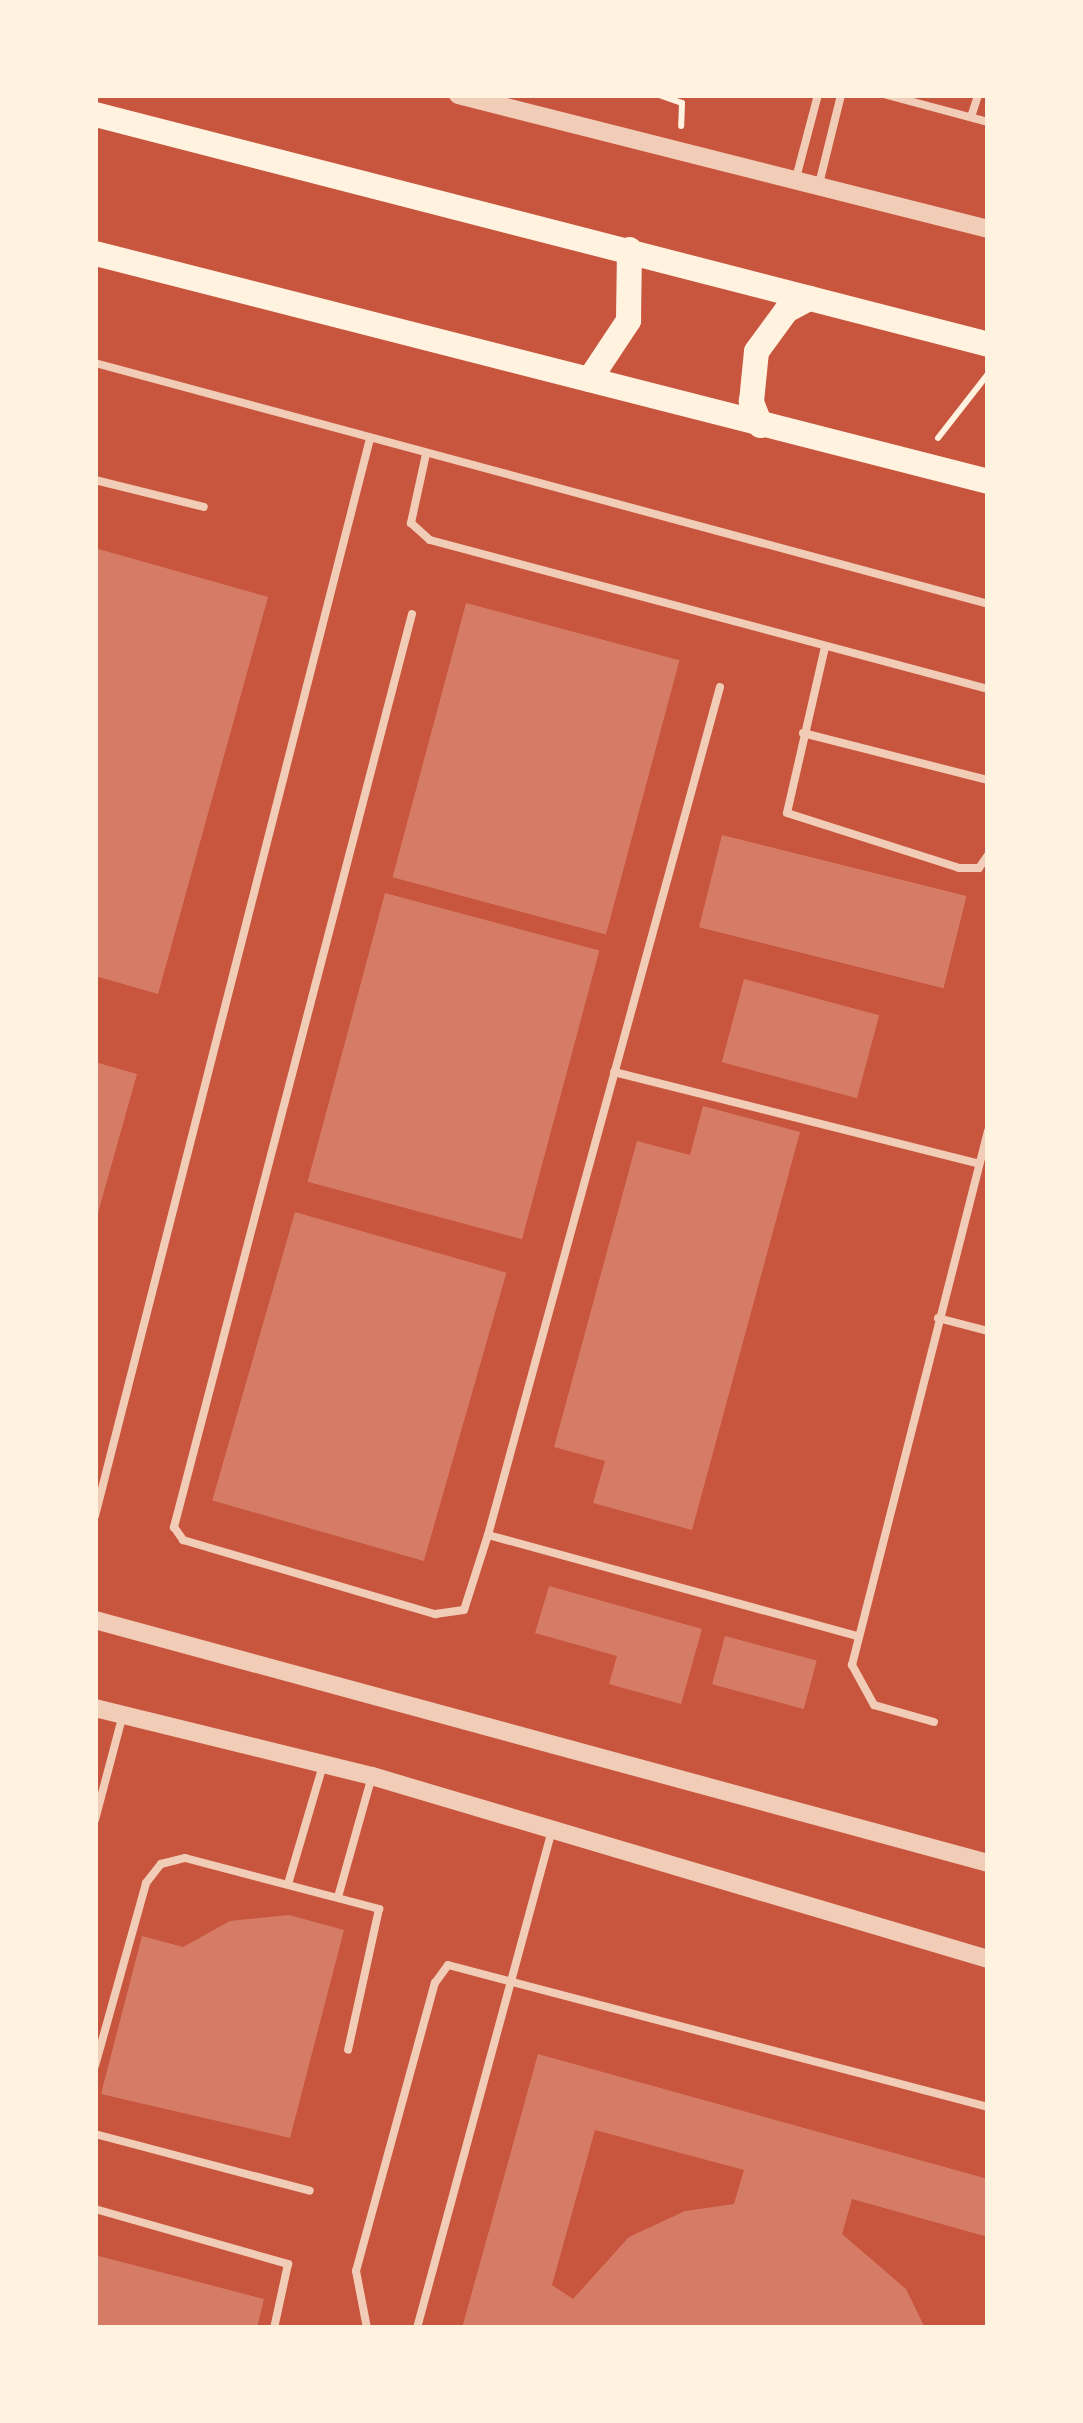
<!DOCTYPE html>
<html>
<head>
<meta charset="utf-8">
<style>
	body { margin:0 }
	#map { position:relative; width:1083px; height:2423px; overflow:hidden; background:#c8553d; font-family:"Public Sans",sans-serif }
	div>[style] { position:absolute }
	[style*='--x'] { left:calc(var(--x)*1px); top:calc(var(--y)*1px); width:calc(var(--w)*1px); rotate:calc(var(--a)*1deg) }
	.building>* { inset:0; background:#d67c66; transform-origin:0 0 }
	.path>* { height:6px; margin:-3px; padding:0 3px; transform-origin:3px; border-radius:3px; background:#fff3e0 }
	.service>* { height:8px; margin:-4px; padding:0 4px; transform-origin:4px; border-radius:4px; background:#f1ccb7 }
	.tertiary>* { height:18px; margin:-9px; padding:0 9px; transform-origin:9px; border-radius:9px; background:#f1ccb7 }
	.primary>* { height:25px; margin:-12.5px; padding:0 12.5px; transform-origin:12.5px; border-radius:12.5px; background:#fff3e0 }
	span { translate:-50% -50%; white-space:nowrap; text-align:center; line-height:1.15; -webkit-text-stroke:8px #fff3e0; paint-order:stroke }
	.frame { position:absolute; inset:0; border:98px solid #fff3e0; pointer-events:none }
</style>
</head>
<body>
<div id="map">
	<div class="building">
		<div style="clip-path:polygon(95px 548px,268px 597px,158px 994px,95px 976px)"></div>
		<div style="left:466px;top:603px;width:221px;height:284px;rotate:15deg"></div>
		<div style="left:722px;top:835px;width:252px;height:95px;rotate:14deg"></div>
		<div style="left:385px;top:893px;width:222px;height:299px;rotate:15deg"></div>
		<div style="left:744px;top:979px;width:140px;height:86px;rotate:15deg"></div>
		<div style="clip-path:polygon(95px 1062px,137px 1074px,96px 1220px,95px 1220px)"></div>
		<div style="clip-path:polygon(703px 1106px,800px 1132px,692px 1530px,593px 1503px,605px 1461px,554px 1447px,637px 1141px,690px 1155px)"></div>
		<div style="left:295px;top:1212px;width:220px;height:300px;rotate:16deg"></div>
		<div style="clip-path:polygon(549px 1586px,702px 1629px,681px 1704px,609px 1684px,617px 1656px,535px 1633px)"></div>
		<div style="left:725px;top:1636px;width:95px;height:50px;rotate:15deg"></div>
		<div style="clip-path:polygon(289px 1915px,344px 1930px,290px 2138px,101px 2094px,142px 1936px,183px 1947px,230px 1921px)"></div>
		<div style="clip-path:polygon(evenodd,538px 2054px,988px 2179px,988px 2237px,852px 2199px,842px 2234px,906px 2289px,925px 2328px,462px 2328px,538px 2054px,595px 2130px,744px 2170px,734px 2204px,685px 2211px,629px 2237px,573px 2299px,552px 2285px,595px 2130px)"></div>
		<div style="clip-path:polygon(95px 2255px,264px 2299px,257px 2328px,95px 2328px)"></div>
	</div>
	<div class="path">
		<div style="--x:659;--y:95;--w:24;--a:19"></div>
		<div style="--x:682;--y:103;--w:23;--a:92"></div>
		<div style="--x:938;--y:438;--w:81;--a:-52"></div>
	</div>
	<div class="service">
		<div style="--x:887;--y:95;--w:105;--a:15"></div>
		<div style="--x:971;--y:117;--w:23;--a:-72"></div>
		<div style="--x:796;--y:178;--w:86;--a:-75.2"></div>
		<div style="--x:818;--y:188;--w:96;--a:-76.1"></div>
		<div style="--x:95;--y:363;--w:925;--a:15.1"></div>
		<div style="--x:426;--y:454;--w:71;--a:102.3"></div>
		<div style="--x:411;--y:523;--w:25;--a:42"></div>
		<div style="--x:430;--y:540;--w:578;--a:14.95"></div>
		<div style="--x:95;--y:480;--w:112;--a:13.9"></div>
		<div style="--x:412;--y:614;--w:944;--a:104.61"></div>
		<div style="--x:174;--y:1527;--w:16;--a:55"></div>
		<div style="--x:183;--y:1540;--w:263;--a:16.4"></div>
		<div style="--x:435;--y:1614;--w:29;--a:-8"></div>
		<div style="--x:464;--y:1610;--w:79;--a:-72.3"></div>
		<div style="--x:488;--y:1535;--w:879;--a:-74.7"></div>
		<div style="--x:825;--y:647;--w:170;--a:102.9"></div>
		<div style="--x:787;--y:813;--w:181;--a:17.7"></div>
		<div style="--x:959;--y:868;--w:20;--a:0"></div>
		<div style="--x:979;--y:868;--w:16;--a:-55"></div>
		<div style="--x:803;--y:733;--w:191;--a:14.3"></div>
		<div style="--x:614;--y:1072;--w:376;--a:14.1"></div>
		<div style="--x:938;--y:1318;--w:52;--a:14.6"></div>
		<div style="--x:95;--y:1516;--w:1112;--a:-75.68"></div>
		<div style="--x:488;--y:1535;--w:384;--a:15.3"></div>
		<div style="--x:934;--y:1722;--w:62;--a:-164.2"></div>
		<div style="--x:874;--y:1705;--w:46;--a:-118.8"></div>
		<div style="--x:852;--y:1665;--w:551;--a:-75.71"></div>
		<div style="--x:95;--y:1820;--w:110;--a:-75.2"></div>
		<div style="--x:288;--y:1884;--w:124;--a:-73.6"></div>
		<div style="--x:338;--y:1897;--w:126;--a:-74.3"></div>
		<div style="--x:95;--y:2066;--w:190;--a:-74.4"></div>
		<div style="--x:146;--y:1883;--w:24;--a:-52"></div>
		<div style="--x:161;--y:1864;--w:25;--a:-14"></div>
		<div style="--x:185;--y:1858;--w:201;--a:14.7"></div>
		<div style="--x:379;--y:1909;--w:144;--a:102.4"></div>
		<div style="--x:95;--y:2134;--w:222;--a:14.8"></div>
		<div style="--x:95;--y:2209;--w:201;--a:15.9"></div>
		<div style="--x:288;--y:2264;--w:66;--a:102.3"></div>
		<div style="--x:367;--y:2328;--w:58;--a:-100.9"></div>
		<div style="--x:356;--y:2271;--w:299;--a:-74.7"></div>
		<div style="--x:435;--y:1983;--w:22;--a:-54"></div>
		<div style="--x:448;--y:1965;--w:558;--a:14.73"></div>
		<div style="--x:417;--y:2328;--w:516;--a:-74.83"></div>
	</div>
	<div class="tertiary">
		<div style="--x:458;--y:95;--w:547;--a:14.19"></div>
		<div style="--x:95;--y:1620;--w:925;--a:15.22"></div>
		<div style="--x:95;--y:1708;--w:285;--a:13.8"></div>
		<div style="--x:372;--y:1776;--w:643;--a:16.55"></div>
	</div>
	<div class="primary">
		<div style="--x:95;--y:114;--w:922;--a:14.44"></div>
		<div style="--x:95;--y:253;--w:922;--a:14.32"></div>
		<div style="--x:589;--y:379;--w:71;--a:-56.5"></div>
		<div style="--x:628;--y:320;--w:71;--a:-89.2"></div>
		<div style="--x:760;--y:425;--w:26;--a:-111"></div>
		<div style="--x:751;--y:401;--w:50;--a:-84.3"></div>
		<div style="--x:756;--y:351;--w:51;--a:-53.8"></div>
		<div style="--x:786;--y:310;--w:26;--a:-28"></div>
	</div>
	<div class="frame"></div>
</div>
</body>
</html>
